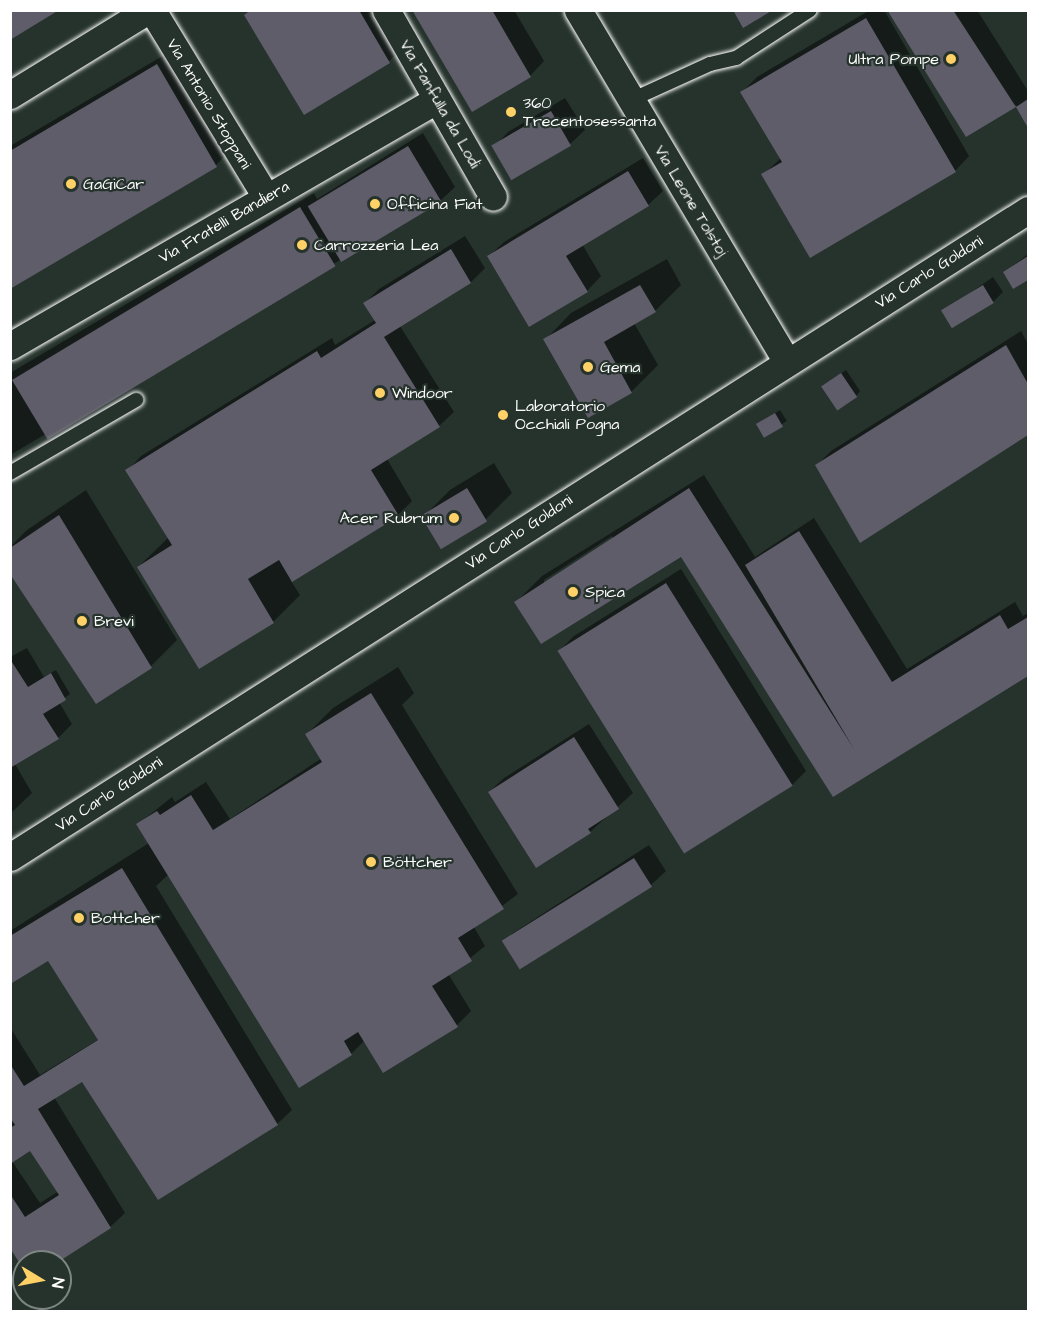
<!DOCTYPE html>
<html>
<head>
<meta charset="utf-8">
<style>
	body { margin:0 }
	#map { position:relative; width:1039px; height:1322px; overflow:hidden; background:#26332d; font-family:"Architects Daughter",sans-serif }
	div>[style] { position:absolute }
	[style*='--x'] { left:calc(var(--x)*1px); top:calc(var(--y)*1px); width:calc(var(--w)*1px); rotate:calc(var(--a)*1deg) }
	.shadow>* { inset:0; background:#0007; transform-origin:0 0 }
	.building>* { inset:0; background:#5f5d69; transform-origin:0 0 }
	.roads { filter:drop-shadow(0 0 2px #fff) drop-shadow(0 0 2px #fff) }
	.lane>* { height:14px; margin:-7px; padding:0 7px; transform-origin:7px; border-radius:7px; background:#26332d }
	.street>* { height:27px; margin:-13.5px; padding:0 13.5px; transform-origin:13.5px; border-radius:13.5px; background:#26332d }
	.dots>* { width:16px; height:16px; translate:-50% -50%; box-sizing:border-box; border:3px solid #26332d; border-radius:50% }
	span { translate:-50% -50%; white-space:nowrap; text-align:center; line-height:1.15; -webkit-text-stroke:4.5px #26332d; paint-order:stroke }
	.poi-label { font-size:16px; color:#fff }
	.right { translate:-100% -50%; text-align:right }
	.left { translate:0 -50%; text-align:left }
	.street-label { font-size:16px; color:#fff }
	.frame { position:absolute; inset:0; border:12px solid #fff; pointer-events:none }
	.north { position:absolute; left:12px; top:1250px; width:60px; height:60px; box-sizing:border-box; background:#26332d; border:2px solid #7d8581; border-radius:50%; rotate:100deg; font-size:16px; font-weight:700; line-height:24px; text-align:center; color:#fff }
	.north::after { content:''; display:block; margin:auto; width:21px; height:27px; background:#ffd166; clip-path:polygon(50% 0,100% 100%,50% 72%,0 100%) }
</style>
</head>
<body>
<div id="map">
	<div class="shadow">
		<div style="clip-path:polygon(250px 10px,382px 10px,404px 47px,389px 61px,305px 113px)"></div>
		<div style="clip-path:polygon(414px 10px,514px 10px,544px 61px,530px 76px)"></div>
		<div style="clip-path:polygon(870px 10px,884px 10px,969px 156px,955px 171px,763px 175px,781px 158px,742px 92px,757px 77px)"></div>
		<div style="clip-path:polygon(977px 10px,1028px 91px,1028px 125px,1016px 105px,966px 135px,888px 12px)"></div>
		<div style="clip-path:polygon(171px 51px,230px 151px,216px 165px,10px 287px,10px 146px)"></div>
		<div style="clip-path:polygon(565px 98px,585px 130px,570px 144px,494px 147px,508px 132px)"></div>
		<div style="clip-path:polygon(423px 133px,455px 187px,440px 201px,10px 455px,10px 373px,314px 193px,317px 199px)"></div>
		<div style="clip-path:polygon(643px 158px,663px 191px,648px 205px,582px 244px,601px 276px,587px 291px,489px 256px,504px 242px)"></div>
		<div style="clip-path:polygon(465px 236px,485px 268px,471px 282px,400px 326px,454px 412px,439px 426px,387px 459px,412px 501px,398px 515px,291px 581px,300px 595px,273px 622px,199px 667px,138px 567px,168px 538px,127px 471px,141px 456px,332px 338px,335px 345px,375px 320px,365px 303px,379px 289px)"></div>
		<div style="clip-path:polygon(1028px 254px,1028px 278px,1014px 287px,1005px 272px)"></div>
		<div style="clip-path:polygon(667px 259px,681px 285px,655px 311px,634px 323px,658px 365px,631px 392px,545px 340px,571px 313px)"></div>
		<div style="clip-path:polygon(993px 277px,1003px 292px,993px 302px,944px 311px)"></div>
		<div style="clip-path:polygon(1021px 331px,1028px 344px,1028px 433px,861px 541px,817px 465px,831px 451px)"></div>
		<div style="clip-path:polygon(846px 370px,860px 391px,856px 396px,823px 386px)"></div>
		<div style="left:780px;top:410px;width:13px;height:27px;rotate:58deg"></div>
		<div style="clip-path:polygon(494px 463px,512px 493px,486px 519px,423px 517px,450px 490px)"></div>
		<div style="clip-path:polygon(evenodd,704px 475px,755px 557px,814px 518px,907px 669px,1015px 602px,1023px 616px,1028px 613px,1028px 674px,834px 795px,681px 555px,516px 602px,542px 576px,704px 475px,612px 536px,613px 538px,544px 584px,544px 580px,612px 536px)"></div>
		<div style="clip-path:polygon(86px 490px,177px 640px,151px 666px,96px 702px,10px 571px,10px 547px,27px 530px)"></div>
		<div style="clip-path:polygon(681px 569px,806px 771px,792px 785px,559px 651px,574px 636px)"></div>
		<div style="clip-path:polygon(27px 648px,44px 677px,56px 670px,70px 694px,59px 702px,72px 724px,58px 738px,15px 764px,32px 793px,10px 814px,10px 657px)"></div>
		<div style="clip-path:polygon(evenodd,398px 667px,414px 693px,402px 705px,518px 894px,474px 927px,485px 946px,449px 975px,471px 1011px,457px 1025px,365px 1040px,351px 1054px,169px 874px,156px 886px,292px 1110px,277px 1124px,90px 1076px,54px 1097px,125px 1213px,110px 1227px,55px 1262px,24px 1262px,24px 1267px,10px 1245px,10px 1124px,15px 1121px,10px 1114px,10px 1027px,40px 1075px,99px 1039px,56px 956px,13px 981px,10px 931px,149px 843px,138px 824px,172px 797px,175px 802px,206px 782px,230px 819px,322px 758px,307px 734px,333px 708px,398px 667px,31px 1149px,59px 1191px,40px 1203px,12px 1161px,31px 1149px)"></div>
		<div style="clip-path:polygon(589px 724px,633px 793px,590px 832px,489px 792px,504px 778px)"></div>
		<div style="clip-path:polygon(649px 845px,666px 871px,651px 885px,521px 969px,504px 942px,513px 933px)"></div>
	</div>
	<div class="building">
		<div style="clip-path:polygon(10px 10px,59px 10px,10px 40px)"></div>
		<div style="clip-path:polygon(251px 10px,359px 10px,390px 63px,304px 115px,244px 15px)"></div>
		<div style="clip-path:polygon(412px 10px,492px 10px,531px 77px,472px 112px)"></div>
		<div style="clip-path:polygon(733px 10px,773px 10px,743px 28px)"></div>
		<div style="clip-path:polygon(887px 10px,953px 10px,1016px 107px,966px 137px)"></div>
		<div style="clip-path:polygon(866px 18px,956px 172px,810px 258px,761px 174px,782px 162px,740px 92px)"></div>
		<div style="clip-path:polygon(157px 64px,217px 167px,10px 289px,10px 151px)"></div>
		<div style="clip-path:polygon(1028px 99px,1028px 128px,1016px 107px)"></div>
		<div style="left:551px;top:111px;width:40px;height:69px;rotate:60deg"></div>
		<div style="left:408px;top:146px;width:65px;height:117px;rotate:59deg"></div>
		<div style="clip-path:polygon(628px 171px,649px 206px,566px 256px,588px 292px,529px 327px,487px 256px)"></div>
		<div style="left:300px;top:207px;width:69px;height:336px;rotate:59deg"></div>
		<div style="clip-path:polygon(451px 249px,471px 283px,384px 337px,440px 427px,371px 470px,399px 516px,292px 582px,279px 560px,248px 579px,274px 623px,199px 669px,137px 567px,172px 545px,125px 470px,317px 351px,321px 358px,376px 323px,363px 303px)"></div>
		<div style="clip-path:polygon(1028px 256px,1028px 280px,1013px 289px,1003px 272px)"></div>
		<div style="clip-path:polygon(640px 285px,656px 312px,604px 342px,632px 393px,588px 418px,543px 339px)"></div>
		<div style="left:983px;top:285px;width:21px;height:49px;rotate:59deg"></div>
		<div style="clip-path:polygon(1006px 345px,1028px 384px,1028px 435px,860px 543px,815px 465px)"></div>
		<div style="left:841px;top:373px;width:29px;height:24px;rotate:56deg"></div>
		<div style="left:775px;top:413px;width:16px;height:22px;rotate:60deg"></div>
		<div style="left:467px;top:488px;width:39px;height:54px;rotate:59deg"></div>
		<div style="clip-path:polygon(689px 488px,854px 749px,745px 565px,799px 531px,892px 682px,1000px 615px,1008px 629px,1028px 617px,1028px 676px,833px 797px,681px 557px,541px 644px,514px 602px)"></div>
		<div style="clip-path:polygon(59px 515px,152px 668px,96px 704px,10px 574px,10px 548px)"></div>
		<div style="left:666px;top:583px;width:239px;height:128px;rotate:58deg"></div>
		<div style="clip-path:polygon(10px 659px,28px 687px,51px 673px,66px 700px,43px 714px,59px 739px,10px 768px)"></div>
		<div style="clip-path:polygon(371px 693px,504px 909px,458px 938px,472px 961px,432px 986px,458px 1027px,383px 1073px,358px 1032px,344px 1041px,352px 1055px,299px 1088px,136px 824px,157px 811px,160px 815px,191px 795px,213px 830px,322px 762px,305px 734px)"></div>
		<div style="clip-path:polygon(574px 737px,619px 809px,588px 829px,591px 833px,536px 868px,488px 792px)"></div>
		<div style="left:634px;top:858px;width:34px;height:156px;rotate:58deg"></div>
		<div style="clip-path:polygon(122px 868px,278px 1125px,158px 1200px,82px 1082px,38px 1109px,111px 1228px,58px 1262px,24px 1262px,24px 1270px,10px 1248px,10px 1194px,25px 1217px,59px 1195px,30px 1151px,10px 1164px,10px 1128px,15px 1125px,10px 1117px,10px 1064px,24px 1086px,98px 1040px,48px 961px,12px 983px,10px 936px)"></div>
	</div>
	<div class="roads">
		<div class="lane">
			<div style="--x:631;--y:100;--w:87;--a:-24.5"></div>
			<div style="--x:710;--y:64;--w:27;--a:-13"></div>
			<div style="--x:736;--y:58;--w:88;--a:-33"></div>
			<div style="--x:10;--y:473;--w:146;--a:-30.1"></div>
		</div>
		<div class="street">
			<div style="--x:152;--y:10;--w:219;--a:58.6"></div>
			<div style="--x:386;--y:10;--w:215;--a:60.2"></div>
			<div style="--x:578;--y:10;--w:409;--a:59.3"></div>
			<div style="--x:10;--y:95;--w:162;--a:-31.6"></div>
			<div style="--x:10;--y:346;--w:493;--a:-30"></div>
			<div style="--x:10;--y:857;--w:1206;--a:-32.44"></div>
		</div>
	</div>
	<div class="dots">
		<div style="left:951px;top:59px;background:#ffd166"></div>
		<div style="left:511px;top:112px;background:#ffd166"></div>
		<div style="left:71px;top:184px;background:#ffd166"></div>
		<div style="left:375px;top:204px;background:#ffd166"></div>
		<div style="left:302px;top:245px;background:#ffd166"></div>
		<div style="left:588px;top:367px;background:#ffd166"></div>
		<div style="left:380px;top:393px;background:#ffd166"></div>
		<div style="left:503px;top:415px;background:#ffd166"></div>
		<div style="left:454px;top:518px;background:#ffd166"></div>
		<div style="left:573px;top:592px;background:#ffd166"></div>
		<div style="left:82px;top:621px;background:#ffd166"></div>
		<div style="left:371px;top:862px;background:#ffd166"></div>
		<div style="left:79px;top:918px;background:#ffd166"></div>
	</div>
	<div class="poi-label">
		<span class="right" style="left:939px;top:59px">Ultra Pompe</span>
		<span class="left" style="left:523px;top:112px">360<br>Trecentosessanta</span>
		<span class="left" style="left:83px;top:184px">GaGiCar</span>
		<span class="left" style="left:387px;top:204px">Officina Fiat</span>
		<span class="left" style="left:314px;top:245px">Carrozzeria Lea</span>
		<span class="left" style="left:600px;top:367px">Gema</span>
		<span class="left" style="left:392px;top:393px">Windoor</span>
		<span class="left" style="left:515px;top:415px">Laboratorio<br>Occhiali Pogna</span>
		<span class="right" style="left:442px;top:518px">Acer Rubrum</span>
		<span class="left" style="left:585px;top:592px">Spica</span>
		<span class="left" style="left:94px;top:621px">Brevi</span>
		<span class="left" style="left:383px;top:862px">Böttcher</span>
		<span class="left" style="left:91px;top:918px">Bottcher</span>
	</div>
	<div class="street-label">
		<span style="left:209px;top:104px;rotate:59deg">Via Antonio Stoppani</span>
		<span style="left:440px;top:104px;rotate:60deg">Via Fanfulla da Lodi</span>
		<span style="left:691px;top:201px;rotate:59deg">Via Leone Tolstoj</span>
		<span style="left:224px;top:222px;rotate:-30deg">Via Fratelli Bandiera</span>
		<span style="left:929px;top:272px;rotate:-32deg">Via Carlo Goldoni</span>
		<span style="left:519px;top:532px;rotate:-33deg">Via Carlo Goldoni</span>
		<span style="left:109px;top:794px;rotate:-33deg">Via Carlo Goldoni</span>
	</div>
	<div class="frame"></div>
	<div class="north">N</div>
</div>
</body>
</html>
